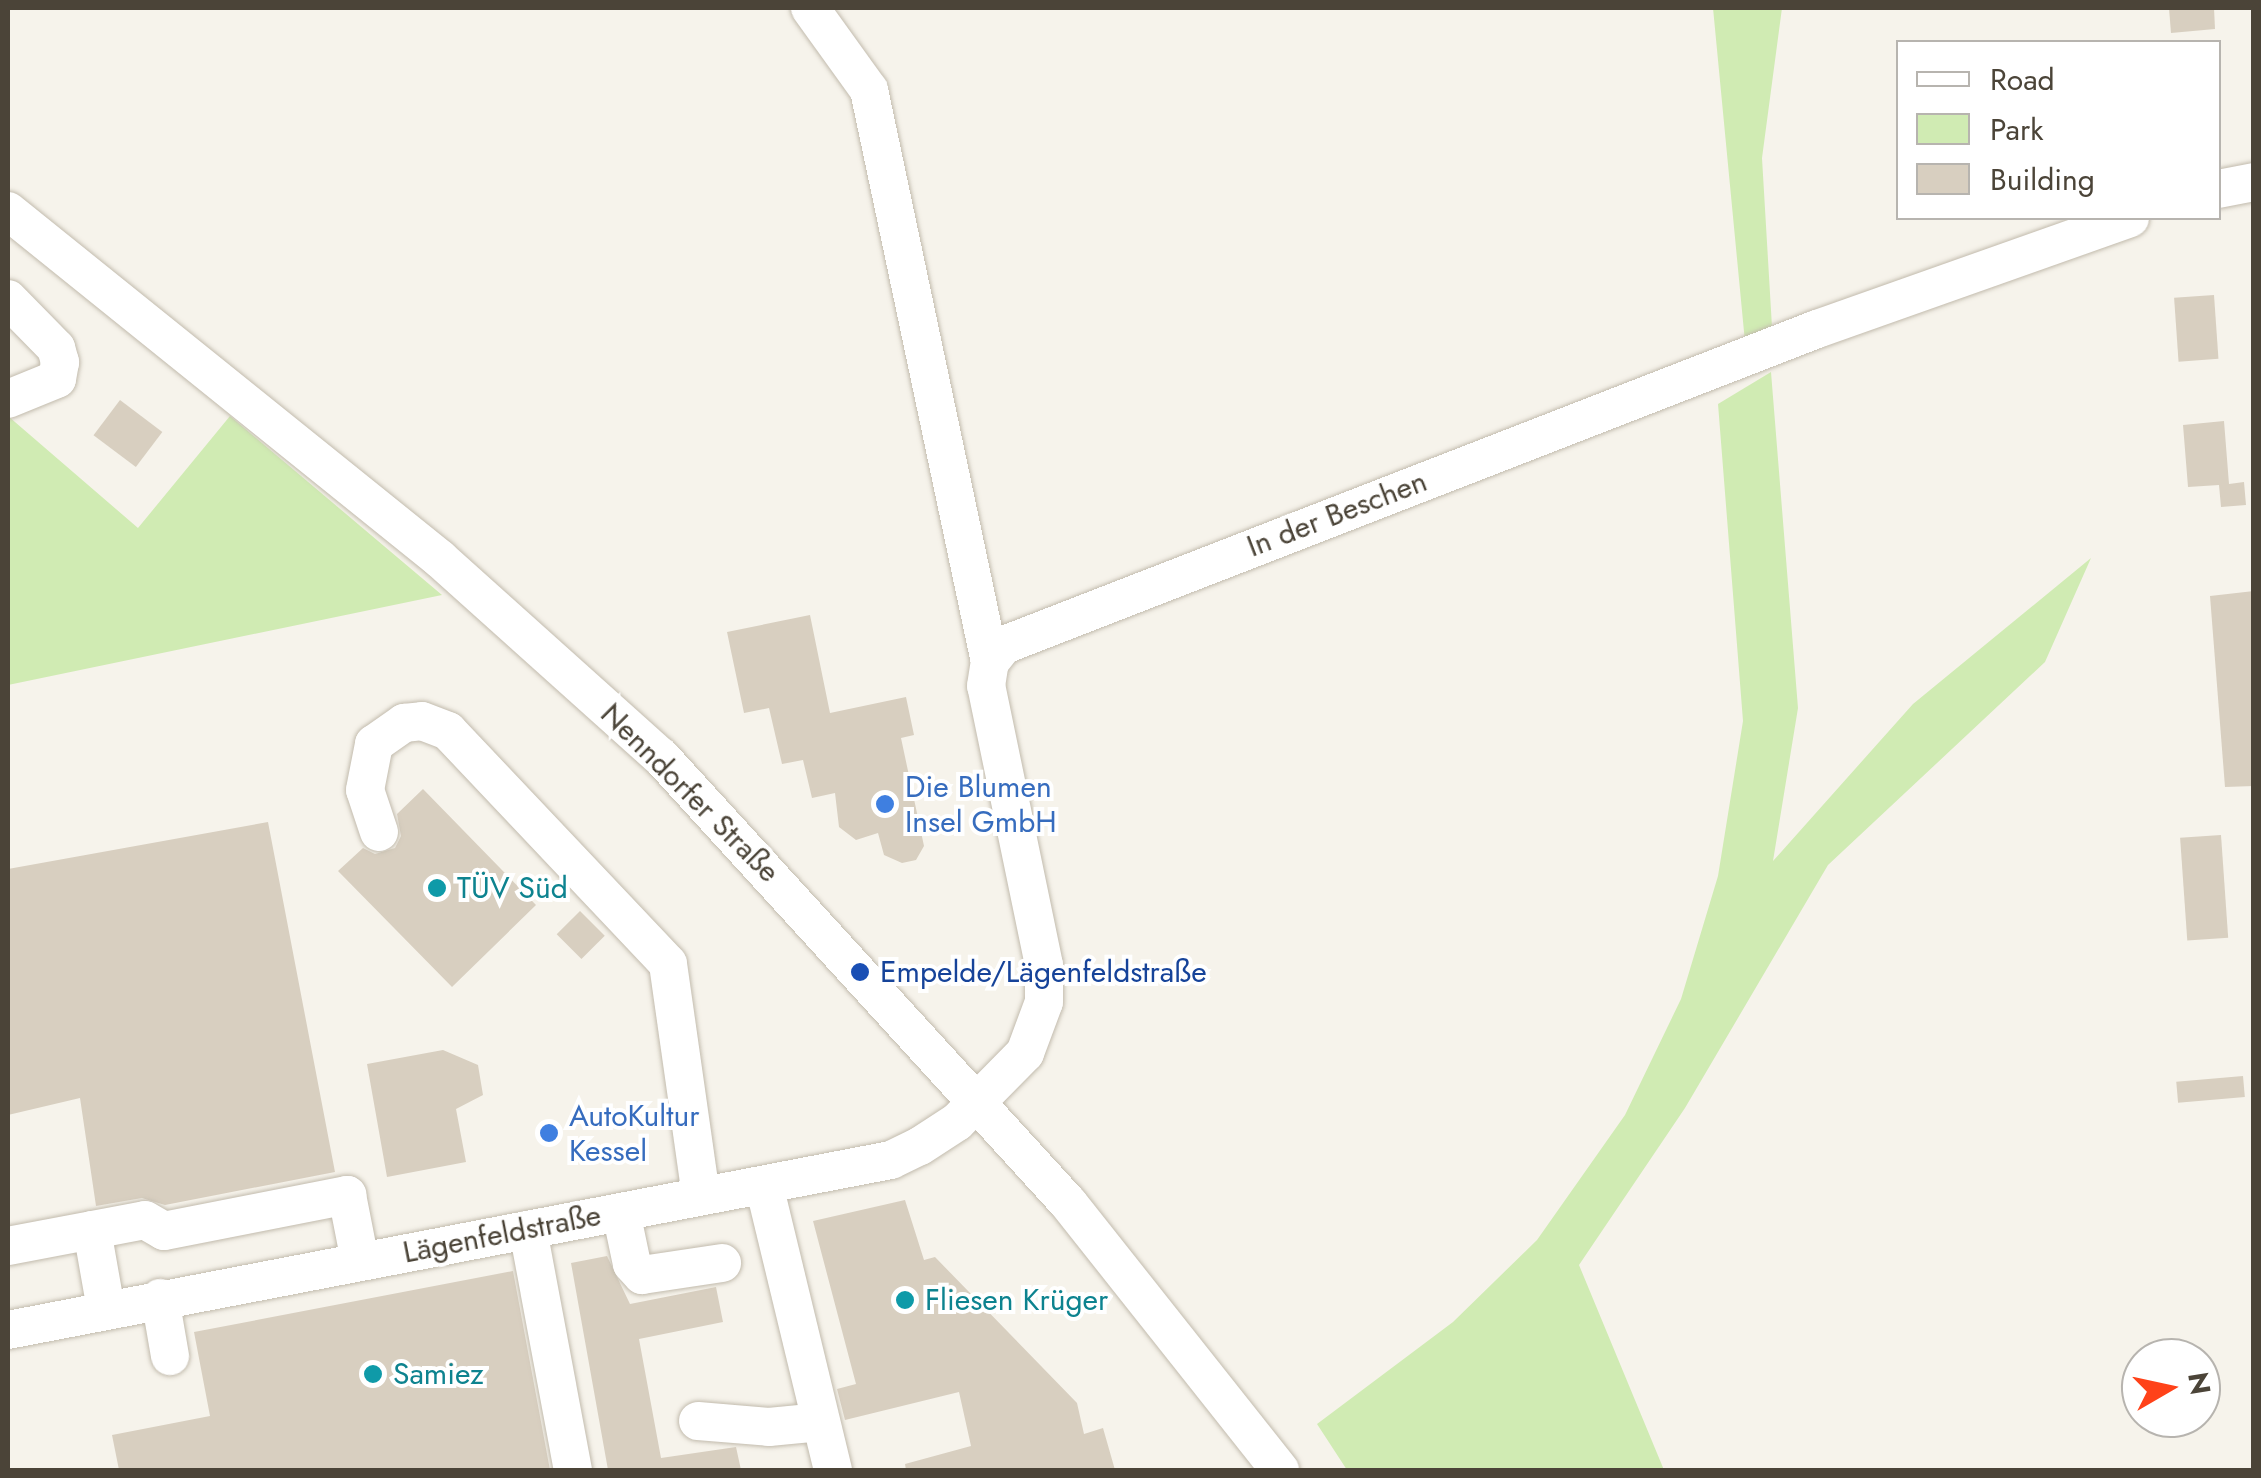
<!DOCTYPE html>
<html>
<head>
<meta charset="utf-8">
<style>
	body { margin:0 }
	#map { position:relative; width:2261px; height:1478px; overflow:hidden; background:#f6f3eb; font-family:Jost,sans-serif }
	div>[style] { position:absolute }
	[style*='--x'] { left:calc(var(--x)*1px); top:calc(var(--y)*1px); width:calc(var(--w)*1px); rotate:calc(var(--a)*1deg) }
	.green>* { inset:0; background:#d0ebb3 }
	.building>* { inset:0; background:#d8cfc0; transform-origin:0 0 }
	.roads { filter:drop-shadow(0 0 2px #c2bbad) drop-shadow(0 0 2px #c2bbad) }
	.minor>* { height:38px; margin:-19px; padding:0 19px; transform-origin:19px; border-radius:19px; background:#fff }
	.dots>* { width:28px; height:28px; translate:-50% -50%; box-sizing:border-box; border:5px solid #fff; border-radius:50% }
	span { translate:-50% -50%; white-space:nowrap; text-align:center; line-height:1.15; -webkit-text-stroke:8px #fff; paint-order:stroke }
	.street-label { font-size:30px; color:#4b4438 }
	.shop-label { font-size:30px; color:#366cbe }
	.left { translate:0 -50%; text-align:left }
	.culture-label { font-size:30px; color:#0d838f }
	.transit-label { font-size:30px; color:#164399 }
	.frame { position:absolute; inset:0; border:10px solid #4b4438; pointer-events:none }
	.legend { position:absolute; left:1896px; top:40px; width:325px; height:180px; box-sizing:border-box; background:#fff; border:2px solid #b7b4af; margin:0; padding:12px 18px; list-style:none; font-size:30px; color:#4b4438 }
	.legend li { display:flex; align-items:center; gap:20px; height:50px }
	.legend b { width:50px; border:2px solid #b7b4af }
	.north { position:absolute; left:2121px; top:1338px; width:100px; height:100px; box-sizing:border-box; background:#fff; border:2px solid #b7b4af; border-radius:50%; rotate:81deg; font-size:28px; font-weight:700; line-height:40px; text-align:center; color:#4b4438 }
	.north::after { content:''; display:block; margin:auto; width:35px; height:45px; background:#ff4219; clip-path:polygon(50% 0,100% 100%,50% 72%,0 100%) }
</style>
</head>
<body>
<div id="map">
	<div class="green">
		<div style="clip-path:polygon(1713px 8px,1782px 8px,1762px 158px,1772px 327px,1745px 342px)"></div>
		<div style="clip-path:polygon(1771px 372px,1798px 708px,1773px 861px,1913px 704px,2091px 558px,2045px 662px,1828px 865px,1685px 1108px,1579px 1265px,1664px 1470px,1347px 1470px,1317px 1424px,1453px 1322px,1537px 1240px,1625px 1115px,1681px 999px,1718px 876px,1743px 721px,1718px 404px)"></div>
		<div style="clip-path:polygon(8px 416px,138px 528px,230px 416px,442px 595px,8px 685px)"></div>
	</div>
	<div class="building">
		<div style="clip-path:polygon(2169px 8px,2214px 8px,2215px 29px,2171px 33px)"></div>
		<div style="left:2214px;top:295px;width:64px;height:40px;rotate:86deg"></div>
		<div style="left:120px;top:400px;width:53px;height:44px;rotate:37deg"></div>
		<div style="clip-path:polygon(2224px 421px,2229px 484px,2244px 482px,2246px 505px,2221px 507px,2219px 485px,2188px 487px,2183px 425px)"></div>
		<div style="clip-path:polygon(2254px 591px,2254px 786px,2225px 787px,2210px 596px)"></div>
		<div style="clip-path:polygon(810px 615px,830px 713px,906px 697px,914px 735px,901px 738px,924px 846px,916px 860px,902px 863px,884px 855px,878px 833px,856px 840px,839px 827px,835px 793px,812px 798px,803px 760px,782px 764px,769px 708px,744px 713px,727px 632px)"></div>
		<div style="clip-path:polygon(423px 789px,536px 905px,452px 987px,338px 871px,363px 848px,375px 854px,395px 848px,401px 836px,397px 814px)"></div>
		<div style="clip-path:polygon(268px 822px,335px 1172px,165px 1205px,142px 1198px,96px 1206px,80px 1098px,8px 1115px,8px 869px)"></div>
		<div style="left:2221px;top:835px;width:103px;height:41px;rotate:86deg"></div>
		<div style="left:580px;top:911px;width:35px;height:33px;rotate:45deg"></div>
		<div style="clip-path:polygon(443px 1050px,478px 1065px,483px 1095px,456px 1109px,466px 1162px,387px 1177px,367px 1064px)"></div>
		<div style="left:2243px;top:1076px;width:21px;height:67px;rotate:85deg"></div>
		<div style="clip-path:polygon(905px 1200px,924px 1260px,935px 1257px,1077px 1403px,1084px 1434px,1103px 1428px,1115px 1470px,906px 1470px,905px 1464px,971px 1446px,959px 1392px,845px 1420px,837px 1389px,856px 1384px,813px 1221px)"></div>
		<div style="clip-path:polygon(607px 1256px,630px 1304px,716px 1287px,723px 1322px,639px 1339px,661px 1458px,736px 1447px,741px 1470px,608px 1470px,571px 1263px)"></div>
		<div style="clip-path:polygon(513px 1271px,550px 1470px,119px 1470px,112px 1435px,210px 1416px,194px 1332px)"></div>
	</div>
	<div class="roads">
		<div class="minor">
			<div style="--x:810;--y:8;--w:101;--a:54.3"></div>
			<div style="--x:869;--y:90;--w:585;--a:78.06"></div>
			<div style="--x:2218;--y:189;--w:37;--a:-11"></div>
			<div style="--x:8;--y:211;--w:555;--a:38.85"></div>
			<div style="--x:440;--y:559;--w:297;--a:41.9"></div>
			<div style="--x:661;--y:757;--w:605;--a:47.61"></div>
			<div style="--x:1069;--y:1204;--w:340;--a:51.6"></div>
			<div style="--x:8;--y:299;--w:69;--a:45.6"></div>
			<div style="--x:56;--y:348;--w:15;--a:74"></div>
			<div style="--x:60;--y:362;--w:17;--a:100"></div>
			<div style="--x:57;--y:379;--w:53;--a:157.8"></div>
			<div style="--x:379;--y:832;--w:44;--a:-108.4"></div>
			<div style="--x:365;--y:790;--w:47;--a:-78.9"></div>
			<div style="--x:374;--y:744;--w:37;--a:-35"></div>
			<div style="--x:404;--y:723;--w:18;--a:-6"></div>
			<div style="--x:422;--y:721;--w:28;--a:21"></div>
			<div style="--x:448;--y:731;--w:320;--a:46.6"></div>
			<div style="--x:668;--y:964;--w:234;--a:81.9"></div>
			<div style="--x:764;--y:1185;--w:293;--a:76.4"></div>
			<div style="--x:621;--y:1212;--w:53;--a:78.1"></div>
			<div style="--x:632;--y:1264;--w:15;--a:48"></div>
			<div style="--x:642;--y:1275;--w:81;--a:-8.5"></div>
			<div style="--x:92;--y:1230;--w:80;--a:80"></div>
			<div style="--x:528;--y:1230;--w:244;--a:79.4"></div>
			<div style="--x:8;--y:1246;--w:139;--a:-10.7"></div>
			<div style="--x:145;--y:1220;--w:22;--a:30"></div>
			<div style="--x:164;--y:1231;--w:187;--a:-11.1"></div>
			<div style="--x:347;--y:1195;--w:67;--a:78.9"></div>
			<div style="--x:160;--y:1298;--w:59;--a:80.2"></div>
			<div style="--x:8;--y:1330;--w:899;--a:-10.9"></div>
			<div style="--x:891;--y:1160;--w:32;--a:-26"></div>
			<div style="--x:920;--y:1146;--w:44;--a:-33"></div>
			<div style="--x:957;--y:1122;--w:97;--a:-45.4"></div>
			<div style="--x:1025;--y:1053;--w:54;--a:-69.6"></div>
			<div style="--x:1044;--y:1002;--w:37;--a:-90"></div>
			<div style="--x:1044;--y:965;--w:285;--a:-101.7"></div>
			<div style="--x:986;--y:686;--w:24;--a:-81"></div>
			<div style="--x:990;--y:662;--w:22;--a:-51"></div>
			<div style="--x:1004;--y:645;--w:872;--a:-21.24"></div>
			<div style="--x:1817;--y:329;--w:332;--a:-19.5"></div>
			<div style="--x:698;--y:1421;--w:71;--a:4.8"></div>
			<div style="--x:769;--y:1427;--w:52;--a:-5.5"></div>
		</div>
	</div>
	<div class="dots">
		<div style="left:885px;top:804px;background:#3f7fe0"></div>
		<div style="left:437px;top:888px;background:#0f9aa8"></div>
		<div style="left:860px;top:972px;background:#1a4fb4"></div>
		<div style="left:549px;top:1133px;background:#3f7fe0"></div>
		<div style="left:905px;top:1300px;background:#0f9aa8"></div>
		<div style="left:373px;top:1374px;background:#0f9aa8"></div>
	</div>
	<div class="street-label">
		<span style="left:1337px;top:514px;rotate:-21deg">In der Beschen</span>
		<span style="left:690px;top:793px;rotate:45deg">Nenndorfer Straße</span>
		<span style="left:502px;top:1234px;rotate:-11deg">Lägenfeldstraße</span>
	</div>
	<div class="shop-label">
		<span class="left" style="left:905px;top:804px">Die Blumen<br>Insel GmbH</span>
		<span class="left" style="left:569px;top:1133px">AutoKultur<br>Kessel</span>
	</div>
	<div class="culture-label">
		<span class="left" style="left:457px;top:888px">TÜV Süd</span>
		<span class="left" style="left:925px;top:1300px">Fliesen Krüger</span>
		<span class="left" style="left:393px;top:1374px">Samiez</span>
	</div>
	<div class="transit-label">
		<span class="left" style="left:880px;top:972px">Empelde/Lägenfeldstraße</span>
	</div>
	<div class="frame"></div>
	<ul class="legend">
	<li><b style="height:12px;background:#fff"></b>Road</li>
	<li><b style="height:28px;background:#d0ebb3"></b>Park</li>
	<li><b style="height:28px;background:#d8cfc0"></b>Building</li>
	</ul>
	<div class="north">N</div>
</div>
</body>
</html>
